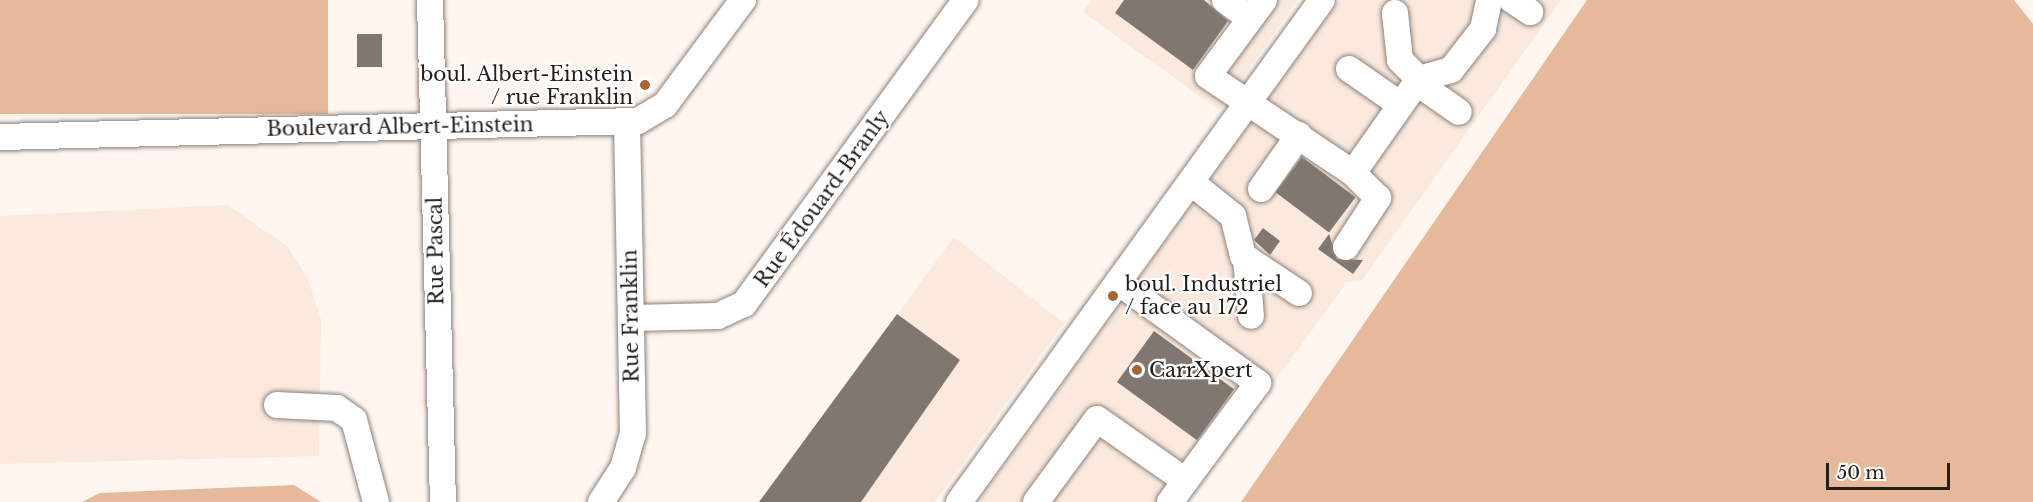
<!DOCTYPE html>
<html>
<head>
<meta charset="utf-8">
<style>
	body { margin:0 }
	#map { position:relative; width:2033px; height:502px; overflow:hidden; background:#fff6f0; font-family:"Libre Baskerville",serif }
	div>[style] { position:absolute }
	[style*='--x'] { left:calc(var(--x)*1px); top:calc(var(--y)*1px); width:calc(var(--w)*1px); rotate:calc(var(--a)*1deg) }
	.built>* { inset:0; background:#fae9dc }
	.green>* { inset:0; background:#e6b99a; transform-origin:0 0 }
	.building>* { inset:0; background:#807770; transform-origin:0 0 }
	.roads { filter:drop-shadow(0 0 2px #8c827c) drop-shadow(0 0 2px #8c827c) }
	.minor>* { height:26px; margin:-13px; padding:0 13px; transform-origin:13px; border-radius:13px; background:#fff }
	.dots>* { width:16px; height:16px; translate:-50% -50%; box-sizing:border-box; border:3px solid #fff; border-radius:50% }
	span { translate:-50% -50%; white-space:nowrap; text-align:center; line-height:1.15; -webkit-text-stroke:4.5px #fff; paint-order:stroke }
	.poi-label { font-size:20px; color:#221e1b }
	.right { translate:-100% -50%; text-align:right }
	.left { translate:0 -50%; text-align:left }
	.street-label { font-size:20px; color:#221e1b }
	.scale { position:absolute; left:1826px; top:463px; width:124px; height:27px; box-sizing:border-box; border:3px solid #221e1b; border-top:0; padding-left:8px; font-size:18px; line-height:21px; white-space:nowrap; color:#221e1b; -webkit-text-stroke:4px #fff; paint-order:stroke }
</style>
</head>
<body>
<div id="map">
	<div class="built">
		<div style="clip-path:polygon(1092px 0,1298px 0,1219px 110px,1083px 12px)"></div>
		<div style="clip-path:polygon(1339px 0,1561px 0,1362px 280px,1348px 281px,1186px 502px,978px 502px)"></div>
		<div style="clip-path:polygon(227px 205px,287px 246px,308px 279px,321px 320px,319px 456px,0 464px,0 216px)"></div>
		<div style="clip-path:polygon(954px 237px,1064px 323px,935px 502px,759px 502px)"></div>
	</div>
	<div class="green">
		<div style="left:0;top:0;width:328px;height:114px"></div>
		<div style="clip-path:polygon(1587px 0,2014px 0,2033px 24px,2033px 502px,1241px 502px)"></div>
		<div style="clip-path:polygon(294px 485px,321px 502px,82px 502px,100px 493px)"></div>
	</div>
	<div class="building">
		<div style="clip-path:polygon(1124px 0,1204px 0,1228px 21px,1193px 70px,1115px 13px)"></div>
		<div style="left:357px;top:34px;width:25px;height:33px"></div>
		<div style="left:1302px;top:157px;width:67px;height:44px;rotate:37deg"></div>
		<div style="clip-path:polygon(1263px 228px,1280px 241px,1270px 255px,1254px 240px)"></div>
		<div style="clip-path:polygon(1329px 234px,1337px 259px,1363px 260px,1353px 274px,1318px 249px)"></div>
		<div style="clip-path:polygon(897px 314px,960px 360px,861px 502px,759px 502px)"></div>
		<div style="left:1154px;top:331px;width:99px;height:63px;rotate:36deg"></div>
	</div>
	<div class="roads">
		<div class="minor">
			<div style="--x:430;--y:0;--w:502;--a:88.52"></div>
			<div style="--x:1225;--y:0;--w:31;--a:37"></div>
			<div style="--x:1264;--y:0;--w:94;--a:126.4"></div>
			<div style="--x:1208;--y:76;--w:174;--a:33.8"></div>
			<div style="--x:1353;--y:173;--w:115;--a:-54.9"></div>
			<div style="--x:1419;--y:79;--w:33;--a:-16"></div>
			<div style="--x:1451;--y:70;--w:52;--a:-52"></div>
			<div style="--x:1483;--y:29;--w:30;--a:-78"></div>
			<div style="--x:1512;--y:0;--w:22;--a:34"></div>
			<div style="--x:1395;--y:13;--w:47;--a:83.9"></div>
			<div style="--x:1400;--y:60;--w:27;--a:45"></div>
			<div style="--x:1349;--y:69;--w:63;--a:34.7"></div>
			<div style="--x:1416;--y:82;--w:52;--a:34.9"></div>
			<div style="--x:0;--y:137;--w:638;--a:-1.44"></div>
			<div style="--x:638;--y:121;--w:31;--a:-31"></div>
			<div style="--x:665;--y:105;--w:131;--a:-53.4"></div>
			<div style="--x:1192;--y:183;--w:53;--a:38.8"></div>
			<div style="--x:1233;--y:216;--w:41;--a:76"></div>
			<div style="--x:1243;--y:256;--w:67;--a:33.5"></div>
			<div style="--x:1261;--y:189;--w:66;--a:-54.9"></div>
			<div style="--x:1346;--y:247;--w:59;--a:-56.9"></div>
			<div style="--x:1378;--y:198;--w:35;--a:-135"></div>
			<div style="--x:1246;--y:258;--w:58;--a:85.1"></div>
			<div style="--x:1118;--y:282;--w:173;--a:35.8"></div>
			<div style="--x:1258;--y:383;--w:148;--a:126.5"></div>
			<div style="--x:632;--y:318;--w:86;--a:-1.3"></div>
			<div style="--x:718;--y:316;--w:29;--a:-25"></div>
			<div style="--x:744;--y:304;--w:376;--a:-53.9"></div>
			<div style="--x:277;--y:405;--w:60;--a:2.9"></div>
			<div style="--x:337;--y:408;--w:21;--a:35"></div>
			<div style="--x:354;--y:420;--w:85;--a:75"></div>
			<div style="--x:601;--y:502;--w:40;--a:-57.1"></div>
			<div style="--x:623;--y:468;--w:35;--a:-74"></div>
			<div style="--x:633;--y:434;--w:312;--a:-91.1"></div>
			<div style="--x:959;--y:502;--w:619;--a:-54.13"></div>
			<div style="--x:1036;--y:502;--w:103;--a:-53.7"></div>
			<div style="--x:1097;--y:419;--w:108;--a:34.9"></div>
		</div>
	</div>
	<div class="dots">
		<div style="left:645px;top:85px;background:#a76531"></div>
		<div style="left:1113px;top:296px;background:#a76531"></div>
		<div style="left:1137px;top:370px;background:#a76531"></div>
	</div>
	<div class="poi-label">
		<span class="right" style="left:633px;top:86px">boul. Albert-Einstein<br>/ rue Franklin</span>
		<span class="left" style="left:1125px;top:296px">boul. Industriel<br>/ face au 172</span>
		<span class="left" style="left:1149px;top:370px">CarrXpert</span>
	</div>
	<div class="street-label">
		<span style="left:400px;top:127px;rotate:-1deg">Boulevard Albert-Einstein</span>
		<span style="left:822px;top:199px;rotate:-54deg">Rue Édouard-Branly</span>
		<span style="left:436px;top:251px;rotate:-91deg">Rue Pascal</span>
		<span style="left:631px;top:316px;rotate:-91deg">Rue Franklin</span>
	</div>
	<div class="scale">50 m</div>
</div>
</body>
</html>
